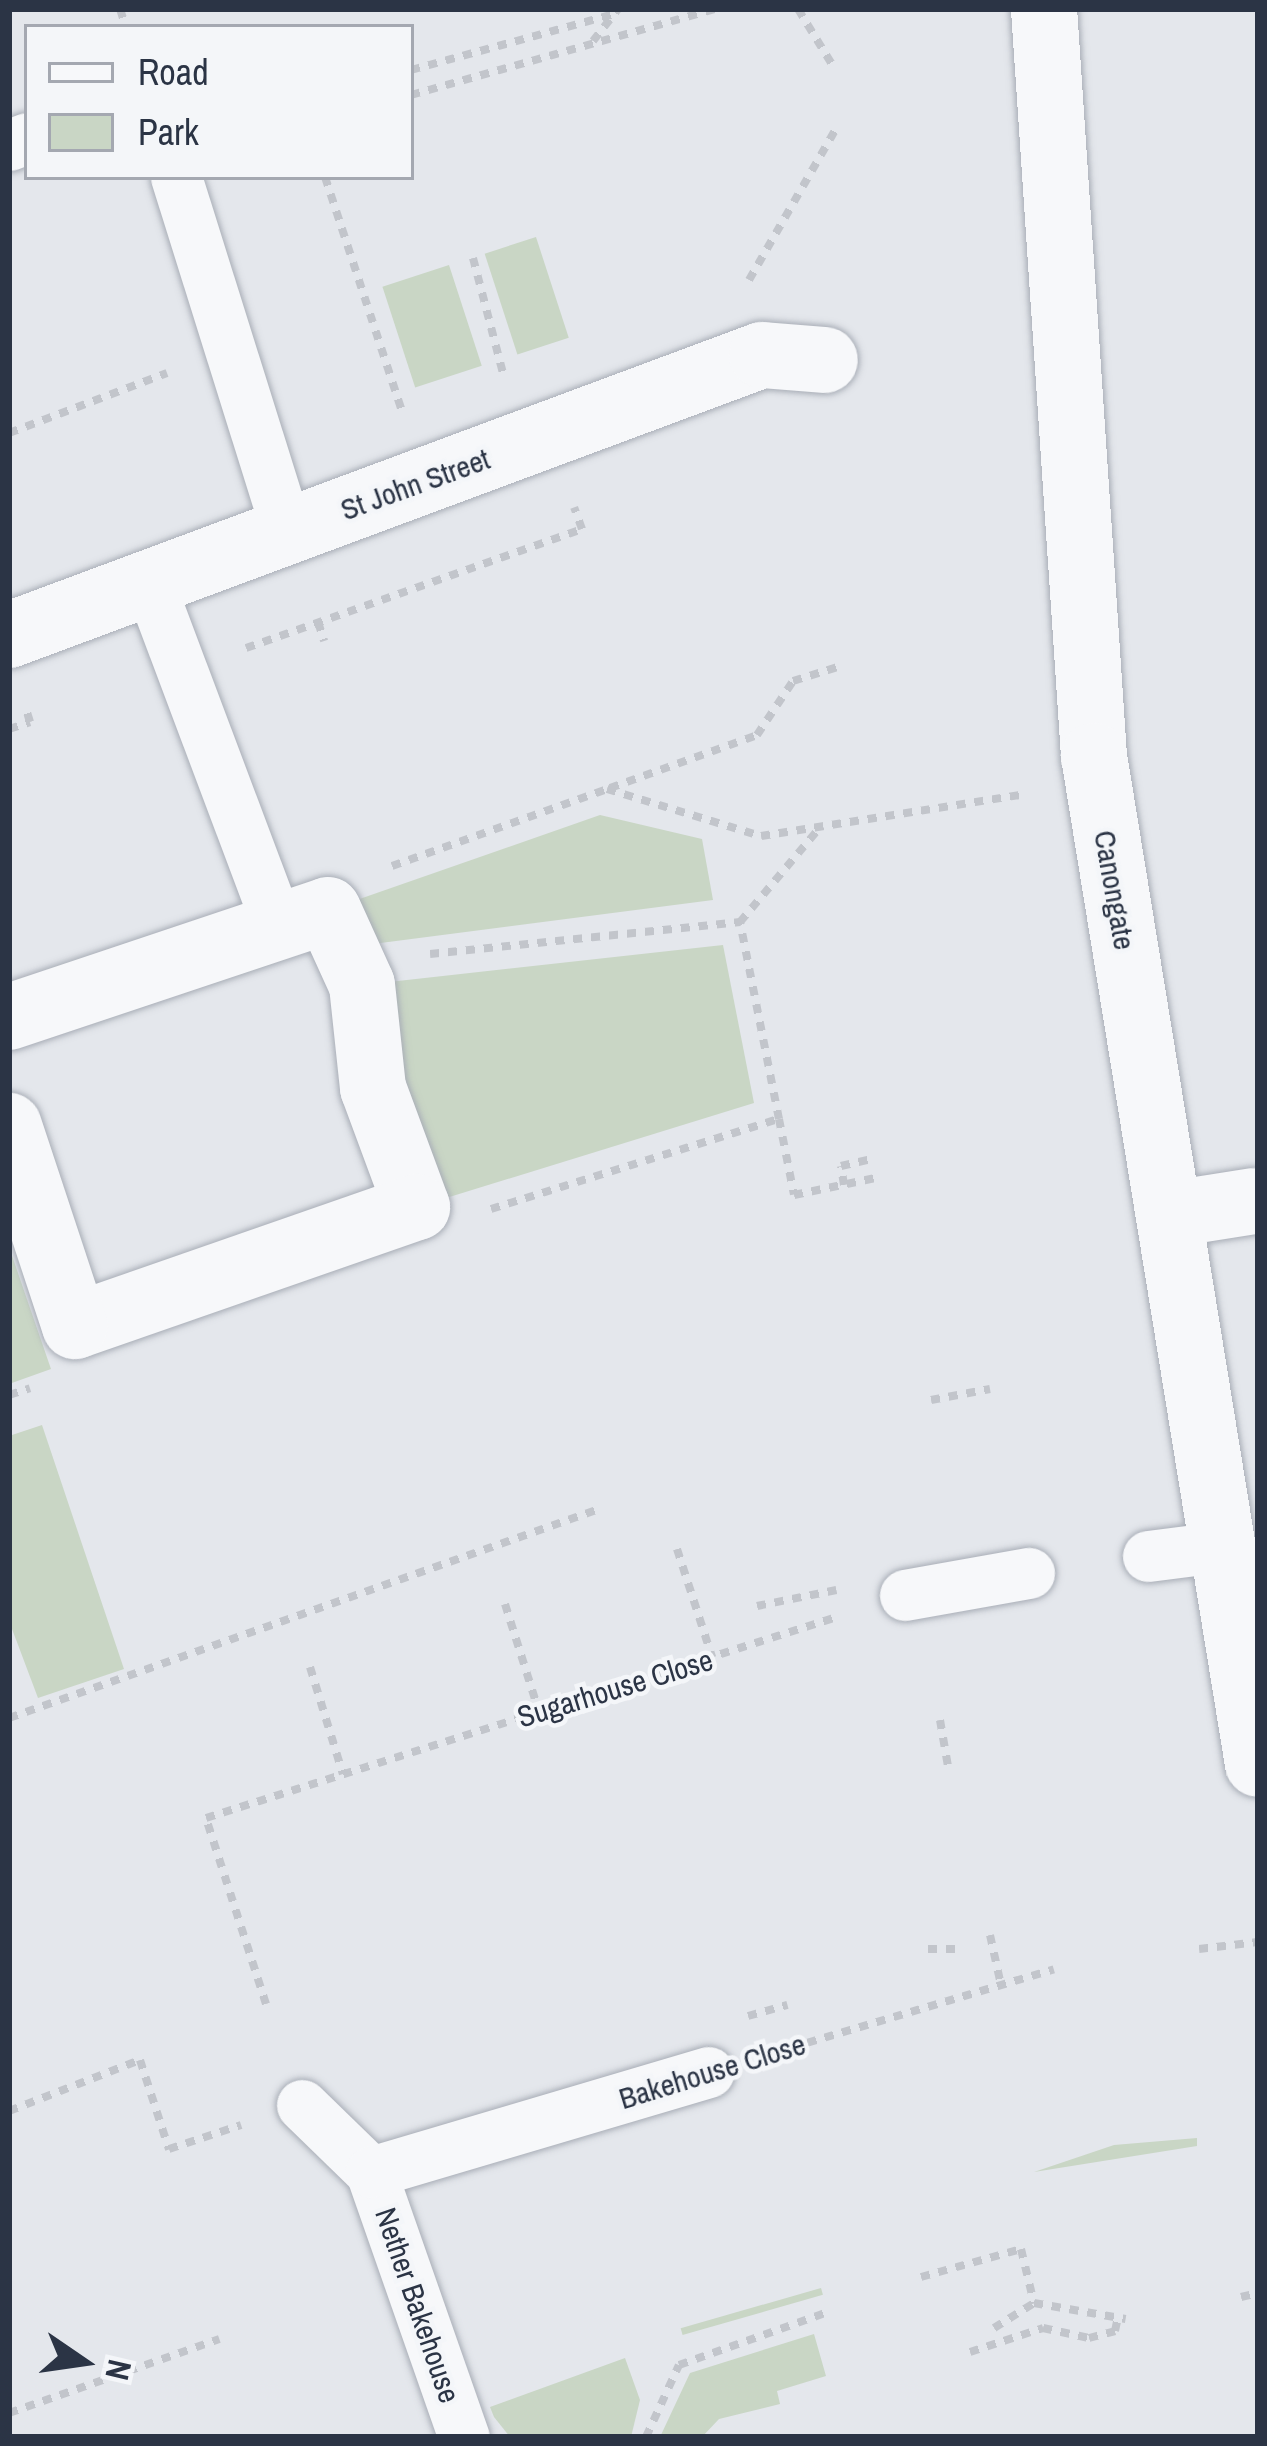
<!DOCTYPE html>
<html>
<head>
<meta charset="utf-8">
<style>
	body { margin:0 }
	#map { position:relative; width:1267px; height:2446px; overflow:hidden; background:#e4e7ec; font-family:"Archivo Narrow",sans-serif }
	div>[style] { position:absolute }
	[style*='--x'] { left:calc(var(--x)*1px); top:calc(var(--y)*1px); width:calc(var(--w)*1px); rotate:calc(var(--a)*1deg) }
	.green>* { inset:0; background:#c9d6c5; transform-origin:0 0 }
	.path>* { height:8px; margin-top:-4px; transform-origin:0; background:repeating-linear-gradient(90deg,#c2c5cb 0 9px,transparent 0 18px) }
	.roads { filter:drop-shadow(0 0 3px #a9aeb7) drop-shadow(0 0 3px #a9aeb7) }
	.service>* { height:51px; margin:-25.5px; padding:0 25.5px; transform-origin:25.5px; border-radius:25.5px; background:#f7f8fa }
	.pedestrian>* { height:66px; margin:-33px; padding:0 33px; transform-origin:33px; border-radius:33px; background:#f7f8fa }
	.minor>* { height:66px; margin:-33px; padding:0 33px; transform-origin:33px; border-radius:33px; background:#f7f8fa }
	.tertiary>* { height:66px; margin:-33px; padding:0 33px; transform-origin:33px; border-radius:33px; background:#f7f8fa }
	span { translate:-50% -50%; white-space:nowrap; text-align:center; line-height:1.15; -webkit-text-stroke:9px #f4f6f9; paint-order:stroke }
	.street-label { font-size:30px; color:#2b3445 }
	.frame { position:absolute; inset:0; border:12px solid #2b3445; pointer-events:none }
	.legend { position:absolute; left:24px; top:24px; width:390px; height:156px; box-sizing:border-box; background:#f4f6f9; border:3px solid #a4a8b1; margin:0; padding:15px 21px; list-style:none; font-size:36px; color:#2b3445 }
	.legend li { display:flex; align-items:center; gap:24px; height:60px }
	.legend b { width:60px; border:3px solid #a4a8b1 }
	.north { position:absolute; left:24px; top:2302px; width:120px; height:120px; -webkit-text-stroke:9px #f4f6f9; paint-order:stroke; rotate:103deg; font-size:33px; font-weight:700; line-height:48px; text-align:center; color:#2b3445 }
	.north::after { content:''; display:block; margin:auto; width:42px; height:54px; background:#2b3445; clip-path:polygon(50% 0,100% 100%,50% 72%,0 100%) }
</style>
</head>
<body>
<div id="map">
	<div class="green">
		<div style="left:536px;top:237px;width:106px;height:54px;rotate:72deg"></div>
		<div style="left:449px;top:265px;width:106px;height:70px;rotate:72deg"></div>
		<div style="clip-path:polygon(600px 815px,702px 839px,713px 900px,311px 952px,328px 910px)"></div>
		<div style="clip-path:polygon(723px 945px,754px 1103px,417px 1207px,362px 985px)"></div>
		<div style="clip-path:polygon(9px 1247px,51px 1369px,9px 1384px)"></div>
		<div style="clip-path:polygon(42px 1425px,124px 1669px,38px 1698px,9px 1621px,9px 1436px)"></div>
		<div style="clip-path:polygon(1197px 2138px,1197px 2146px,1034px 2172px,1114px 2145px)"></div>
		<div style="left:821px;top:2288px;width:7px;height:146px;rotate:74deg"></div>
		<div style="clip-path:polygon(814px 2334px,826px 2376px,777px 2391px,780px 2404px,719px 2419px,702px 2437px,660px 2437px,690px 2373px)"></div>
		<div style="clip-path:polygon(625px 2358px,640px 2400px,631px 2437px,510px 2437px,494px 2417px,490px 2407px)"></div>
	</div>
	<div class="path">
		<div style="--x:120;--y:9;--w:19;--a:72"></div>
		<div style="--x:798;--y:9;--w:67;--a:58.4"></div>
		<div style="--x:593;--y:41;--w:41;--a:-52"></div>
		<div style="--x:411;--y:70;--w:212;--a:-15.4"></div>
		<div style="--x:411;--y:95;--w:316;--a:-15.8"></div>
		<div style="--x:325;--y:177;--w:246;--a:71.8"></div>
		<div style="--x:473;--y:258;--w:119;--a:75.4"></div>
		<div style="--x:749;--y:280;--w:177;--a:-60.1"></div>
		<div style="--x:9;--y:433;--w:169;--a:-20.8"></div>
		<div style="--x:318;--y:622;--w:20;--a:72"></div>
		<div style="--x:246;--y:648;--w:356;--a:-19.5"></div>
		<div style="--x:582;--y:529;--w:23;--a:-110"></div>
		<div style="--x:9;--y:729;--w:22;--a:-18"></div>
		<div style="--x:30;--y:722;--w:14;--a:-107"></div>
		<div style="--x:610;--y:788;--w:156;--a:-19.8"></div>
		<div style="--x:757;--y:735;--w:65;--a:-56.3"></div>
		<div style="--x:793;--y:681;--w:53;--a:-17.4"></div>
		<div style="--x:392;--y:866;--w:228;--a:-19.7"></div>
		<div style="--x:607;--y:789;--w:161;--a:17"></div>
		<div style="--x:761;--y:836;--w:267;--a:-9"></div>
		<div style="--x:430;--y:954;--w:312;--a:-5.9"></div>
		<div style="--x:740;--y:922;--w:126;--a:-49.8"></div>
		<div style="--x:779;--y:1119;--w:77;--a:78.8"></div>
		<div style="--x:794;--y:1195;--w:88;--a:-11.8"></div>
		<div style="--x:844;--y:1185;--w:19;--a:-99"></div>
		<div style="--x:841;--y:1166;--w:32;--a:-13"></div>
		<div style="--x:491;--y:1209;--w:302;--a:-17.4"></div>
		<div style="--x:779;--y:1119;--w:201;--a:-101.2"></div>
		<div style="--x:9;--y:1395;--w:22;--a:-18"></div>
		<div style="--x:931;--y:1400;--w:60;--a:-10.6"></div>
		<div style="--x:677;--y:1549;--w:114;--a:72"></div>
		<div style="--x:505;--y:1604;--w:113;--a:72.5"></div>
		<div style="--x:757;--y:1606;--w:81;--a:-11.4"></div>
		<div style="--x:310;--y:1667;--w:112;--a:72.9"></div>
		<div style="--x:9;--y:1718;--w:623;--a:-19.51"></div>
		<div style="--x:940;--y:1720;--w:53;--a:80.2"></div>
		<div style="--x:990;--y:1935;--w:51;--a:77.6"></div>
		<div style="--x:928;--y:1949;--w:33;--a:0"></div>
		<div style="--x:1199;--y:1949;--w:59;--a:-6.8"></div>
		<div style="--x:266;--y:2004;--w:195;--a:-107.9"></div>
		<div style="--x:206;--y:1818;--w:665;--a:-17.67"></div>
		<div style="--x:748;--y:2016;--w:41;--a:-15.8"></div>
		<div style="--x:773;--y:2053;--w:293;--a:-16.6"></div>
		<div style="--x:9;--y:2111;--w:141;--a:-21.3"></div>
		<div style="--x:140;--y:2060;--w:94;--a:72"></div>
		<div style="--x:169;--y:2149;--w:76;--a:-18.4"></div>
		<div style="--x:921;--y:2277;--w:104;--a:-15.6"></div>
		<div style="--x:1021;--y:2249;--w:56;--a:76.5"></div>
		<div style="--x:1034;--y:2303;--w:93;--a:9.9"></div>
		<div style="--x:1241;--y:2297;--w:17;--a:-13"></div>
		<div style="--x:994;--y:2328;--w:47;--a:-32"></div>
		<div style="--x:970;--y:2352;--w:77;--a:-18.2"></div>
		<div style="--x:1043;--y:2328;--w:47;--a:12.3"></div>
		<div style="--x:1089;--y:2338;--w:27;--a:-15"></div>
		<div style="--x:1115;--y:2331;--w:14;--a:-78"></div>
		<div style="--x:9;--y:2413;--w:223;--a:-19.4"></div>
		<div style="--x:646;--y:2437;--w:79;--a:-65.4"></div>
		<div style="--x:679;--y:2365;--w:158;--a:-19.6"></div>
	</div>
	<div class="roads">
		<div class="service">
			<div style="--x:9;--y:145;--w:19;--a:-21"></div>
			<div style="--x:176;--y:177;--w:371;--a:72.6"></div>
			<div style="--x:149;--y:583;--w:370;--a:69.4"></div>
			<div style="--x:1148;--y:1556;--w:79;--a:-7.3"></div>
			<div style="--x:905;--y:1595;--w:126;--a:-10.1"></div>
			<div style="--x:302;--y:2105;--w:96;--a:44.2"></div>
			<div style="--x:371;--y:2172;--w:281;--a:70.7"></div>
			<div style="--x:371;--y:2172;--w:352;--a:-16.5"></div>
		</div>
		<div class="pedestrian">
			<div style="--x:9;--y:1017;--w:336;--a:-18.5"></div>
			<div style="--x:328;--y:910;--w:82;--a:65.6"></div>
			<div style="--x:362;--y:985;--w:104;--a:83.9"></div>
			<div style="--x:373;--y:1088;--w:127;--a:69.7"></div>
			<div style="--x:417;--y:1207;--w:362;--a:160.8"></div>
			<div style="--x:75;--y:1326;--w:211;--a:-108.3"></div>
		</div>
		<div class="minor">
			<div style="--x:9;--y:635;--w:803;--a:-20.4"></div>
			<div style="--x:762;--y:355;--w:63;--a:4.5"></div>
			<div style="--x:1172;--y:1214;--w:83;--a:-9"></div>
		</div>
		<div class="tertiary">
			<div style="--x:1044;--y:9;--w:749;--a:86.17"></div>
			<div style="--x:1094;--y:756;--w:1021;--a:80.76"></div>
		</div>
	</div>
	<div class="street-label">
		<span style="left:415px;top:484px;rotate:-20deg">St John Street</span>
		<span style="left:1115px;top:890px;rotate:80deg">Canongate</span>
		<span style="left:615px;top:1688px;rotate:-17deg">Sugarhouse Close</span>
		<span style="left:712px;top:2071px;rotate:-17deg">Bakehouse Close</span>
		<span style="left:418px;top:2305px;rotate:71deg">Nether Bakehouse</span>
	</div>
	<div class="frame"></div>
	<ul class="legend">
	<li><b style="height:15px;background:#f7f8fa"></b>Road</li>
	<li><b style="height:33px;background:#c9d6c5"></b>Park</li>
	</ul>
	<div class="north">N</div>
</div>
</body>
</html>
